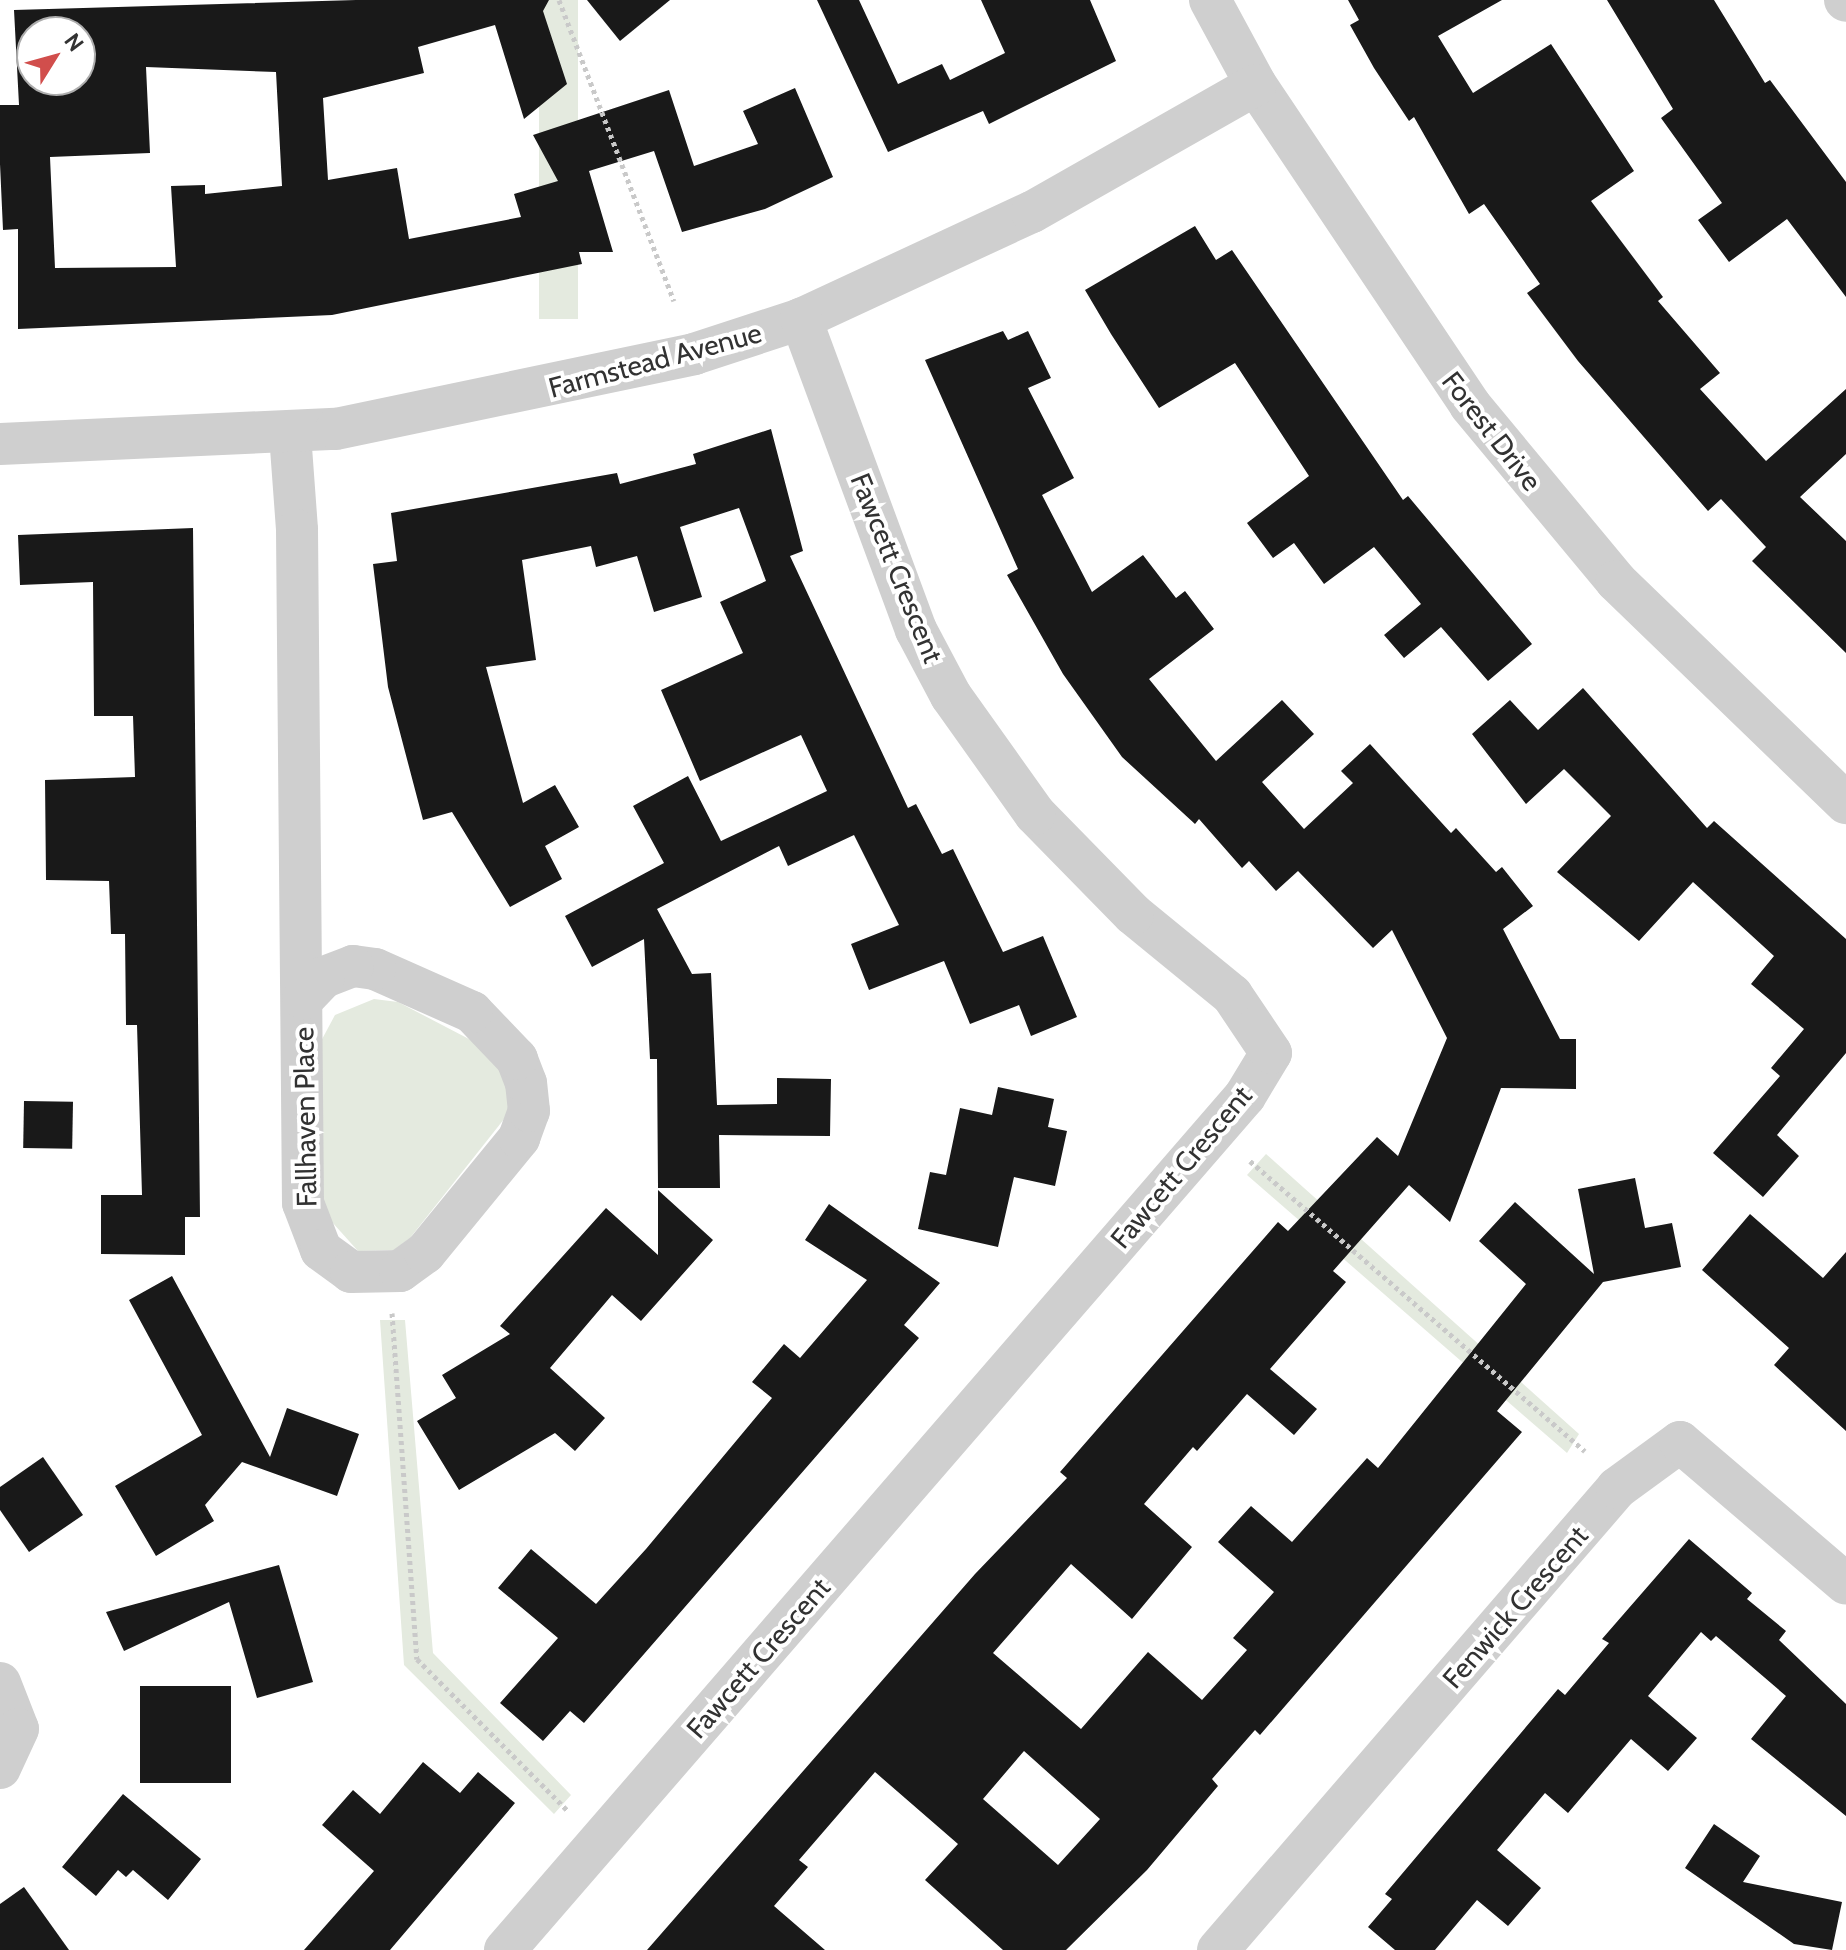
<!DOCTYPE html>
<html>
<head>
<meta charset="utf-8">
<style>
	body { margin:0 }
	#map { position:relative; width:1846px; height:1950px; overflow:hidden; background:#fff; font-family:Cabin,sans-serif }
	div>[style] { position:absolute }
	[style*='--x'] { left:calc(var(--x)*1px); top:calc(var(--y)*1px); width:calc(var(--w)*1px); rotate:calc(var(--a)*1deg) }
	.green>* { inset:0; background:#e4eadf; transform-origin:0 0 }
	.building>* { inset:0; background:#191919; transform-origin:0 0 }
	.path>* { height:5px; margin-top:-2.5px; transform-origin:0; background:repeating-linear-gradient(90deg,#c9c9c9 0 4px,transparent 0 8px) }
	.minor>* { height:42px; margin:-21px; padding:0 21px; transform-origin:21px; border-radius:21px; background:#cfcfcf }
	span { translate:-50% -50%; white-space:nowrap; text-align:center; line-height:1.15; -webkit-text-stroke:8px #fff; paint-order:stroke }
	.street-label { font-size:28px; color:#323232 }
	.north { position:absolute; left:16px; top:16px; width:80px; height:80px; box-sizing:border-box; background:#fff; border:2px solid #adadad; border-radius:50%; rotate:53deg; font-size:22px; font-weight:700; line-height:32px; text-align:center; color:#323232 }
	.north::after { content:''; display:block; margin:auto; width:28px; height:36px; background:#d14e4c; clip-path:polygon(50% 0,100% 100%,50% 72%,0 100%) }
</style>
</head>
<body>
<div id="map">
	<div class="green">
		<div style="left:539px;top:0;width:39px;height:319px"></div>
		<div style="clip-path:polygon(374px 999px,398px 1002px,492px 1051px,504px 1063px,512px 1109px,410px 1238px,394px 1250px,358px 1251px,323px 1212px,320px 1043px,335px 1015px)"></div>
		<div style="clip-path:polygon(1266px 1154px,1579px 1434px,1567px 1453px,1247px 1175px)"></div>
		<div style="clip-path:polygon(380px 1320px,405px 1320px,433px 1653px,571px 1795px,554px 1814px,404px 1665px)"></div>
	</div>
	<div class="building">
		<div style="clip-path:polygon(evenodd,356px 0,549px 0,543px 11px,567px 84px,524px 119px,495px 25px,418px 47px,424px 73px,323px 98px,328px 180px,397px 168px,409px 239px,521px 217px,514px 194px,558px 181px,533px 135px,669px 90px,694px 166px,758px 144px,743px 111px,795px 88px,833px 177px,765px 209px,682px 232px,654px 151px,589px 171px,613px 252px,579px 252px,582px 264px,332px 315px,18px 329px,18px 229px,3px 230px,0 164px,0 105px,19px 105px,14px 10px,356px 0,32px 32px,80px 32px,80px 80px,32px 80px,32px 32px,356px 0,146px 67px,276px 72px,282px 186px,205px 194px,205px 185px,171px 186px,176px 267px,55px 268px,50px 157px,150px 153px,146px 67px)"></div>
		<div style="clip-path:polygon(587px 0,670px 0,620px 41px)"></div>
		<div style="clip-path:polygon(817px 0,859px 0,898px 84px,942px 64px,950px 80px,1005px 53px,981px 0,1090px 0,1116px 61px,989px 124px,983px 111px,888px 152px)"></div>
		<div style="clip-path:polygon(1348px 0,1502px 0,1438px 36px,1473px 93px,1551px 44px,1634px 171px,1591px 201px,1663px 297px,1658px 301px,1720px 373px,1700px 389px,1766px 461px,1846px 389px,1846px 454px,1800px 497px,1846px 541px,1846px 653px,1752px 561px,1766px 547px,1721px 499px,1708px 511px,1578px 361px,1527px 293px,1540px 284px,1484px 204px,1469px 214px,1414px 117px,1409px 121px,1374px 68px,1350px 25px,1359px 20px)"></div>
		<div style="clip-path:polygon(1607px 0,1714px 0,1765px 83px,1770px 80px,1846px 182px,1846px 297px,1787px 219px,1729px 262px,1698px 220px,1722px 203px,1661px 118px,1673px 109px)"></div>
		<div style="clip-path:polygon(1195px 226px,1216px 260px,1232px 250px,1403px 500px,1408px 496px,1532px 644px,1488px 681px,1441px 627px,1404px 658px,1384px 635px,1421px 604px,1374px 547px,1324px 584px,1294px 543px,1273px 558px,1247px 523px,1309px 476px,1235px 363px,1159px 408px,1111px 334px,1085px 290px)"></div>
		<div style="clip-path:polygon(evenodd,1003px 331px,1008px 340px,1028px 331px,1051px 378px,1028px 388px,1074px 478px,1042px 495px,1092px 592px,1143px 555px,1176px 598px,1185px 591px,1214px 629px,1149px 679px,1216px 761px,1282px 700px,1314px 734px,1262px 782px,1304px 829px,1353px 783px,1341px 771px,1370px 744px,1451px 833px,1456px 828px,1496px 872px,1502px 867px,1533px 906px,1503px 929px,1560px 1039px,1576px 1039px,1576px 1089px,1501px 1088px,1450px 1222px,1409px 1185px,1333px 1271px,1346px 1282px,1270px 1369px,1317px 1409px,1294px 1435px,1247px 1394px,1197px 1451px,1193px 1447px,1144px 1504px,1192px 1547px,1132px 1619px,1071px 1564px,993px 1653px,1081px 1729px,1148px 1652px,1202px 1700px,1247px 1650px,1233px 1638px,1274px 1592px,1218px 1542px,1251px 1506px,1292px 1542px,1367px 1458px,1378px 1468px,1526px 1284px,1479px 1241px,1515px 1202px,1594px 1274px,1578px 1189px,1635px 1178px,1645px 1228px,1672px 1223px,1681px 1267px,1603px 1282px,1497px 1411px,1522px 1432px,1260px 1735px,1255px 1730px,1212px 1779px,1218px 1786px,1147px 1870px,1066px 1950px,1003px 1950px,925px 1880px,958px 1844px,875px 1772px,799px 1860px,808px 1867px,774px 1906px,825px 1950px,647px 1950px,975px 1574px,1067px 1478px,1060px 1472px,1278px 1222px,1288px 1231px,1377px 1137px,1398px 1156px,1447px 1038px,1392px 930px,1373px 948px,1298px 871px,1276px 891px,1249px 861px,1242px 868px,1199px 819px,1195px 824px,1122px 757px,1063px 674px,1007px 575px,1018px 569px,925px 360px,1003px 331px,1024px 1751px,1100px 1819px,1058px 1865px,983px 1799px,1024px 1751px)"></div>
		<div style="clip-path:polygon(771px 429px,803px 551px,790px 556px,908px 808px,916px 804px,942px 854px,953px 849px,1003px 952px,1043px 936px,1077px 1017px,1031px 1036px,1019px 1005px,970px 1024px,944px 961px,869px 990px,851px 944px,899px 925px,854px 835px,788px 866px,779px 846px,657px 909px,692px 974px,711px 973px,717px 1105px,777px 1104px,777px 1078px,831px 1079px,830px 1136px,719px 1135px,720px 1188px,658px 1188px,657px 1059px,650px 1059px,644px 939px,592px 967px,565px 916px,664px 863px,633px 806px,688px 776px,721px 841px,827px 791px,801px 735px,700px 781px,661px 690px,743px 653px,720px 602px,766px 581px,739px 508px,680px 527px,702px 597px,654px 612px,637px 556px,596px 567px,591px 546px,522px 560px,536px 660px,486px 667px,523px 803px,555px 785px,579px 827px,545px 846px,562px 879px,510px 907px,452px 812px,423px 820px,388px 687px,373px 564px,397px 561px,391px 513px,617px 473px,620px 484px,696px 464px,693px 454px)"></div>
		<div style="clip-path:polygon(193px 528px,200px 1217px,185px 1217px,185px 1255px,101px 1254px,101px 1195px,142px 1195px,137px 1025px,126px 1025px,125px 934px,111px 934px,109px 881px,46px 880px,45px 780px,135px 777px,133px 716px,94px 716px,93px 582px,20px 585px,18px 535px)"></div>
		<div style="clip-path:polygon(1583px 688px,1707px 828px,1714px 821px,1846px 939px,1846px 1053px,1777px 1135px,1799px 1156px,1763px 1197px,1713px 1153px,1780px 1076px,1771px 1068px,1804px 1029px,1751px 984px,1774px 956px,1693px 882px,1639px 941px,1557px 872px,1611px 816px,1564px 769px,1526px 804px,1472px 734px,1510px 700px,1538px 730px)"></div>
		<div style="clip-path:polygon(998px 1087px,1054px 1099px,1048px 1127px,1067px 1131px,1055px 1186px,1014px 1177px,998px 1247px,918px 1229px,930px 1172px,946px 1175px,960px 1108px,992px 1115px)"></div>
		<div style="left:24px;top:1101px;width:49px;height:47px;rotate:1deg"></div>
		<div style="clip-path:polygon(658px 1190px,713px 1240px,641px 1321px,612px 1295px,550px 1368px,605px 1418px,575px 1451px,555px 1433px,459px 1490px,417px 1421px,456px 1398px,442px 1375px,510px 1334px,500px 1326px,606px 1208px,658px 1255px)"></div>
		<div style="clip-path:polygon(829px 1204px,940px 1283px,904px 1325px,919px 1338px,584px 1723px,570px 1711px,543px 1741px,500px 1703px,558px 1638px,498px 1588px,531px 1549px,596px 1604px,646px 1549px,772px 1398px,752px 1382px,784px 1344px,800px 1358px,867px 1280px,805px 1240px)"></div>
		<div style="clip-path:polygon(1750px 1214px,1823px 1278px,1846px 1252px,1846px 1431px,1774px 1365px,1789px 1348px,1702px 1270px)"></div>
		<div style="clip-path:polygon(172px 1276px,270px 1457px,287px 1408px,359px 1434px,337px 1496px,242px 1462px,205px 1505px,214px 1521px,156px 1556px,115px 1486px,202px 1435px,129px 1300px)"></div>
		<div style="clip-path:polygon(43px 1457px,83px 1515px,29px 1552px,0 1510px,0 1487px)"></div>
		<div style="clip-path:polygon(1689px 1539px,1752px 1593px,1747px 1599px,1786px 1631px,1779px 1640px,1846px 1704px,1846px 1816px,1751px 1739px,1786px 1696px,1716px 1636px,1711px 1641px,1701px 1632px,1648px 1696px,1697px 1738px,1668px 1771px,1631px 1739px,1568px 1813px,1545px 1793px,1497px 1850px,1541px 1888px,1508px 1926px,1477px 1900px,1435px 1950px,1395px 1950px,1368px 1927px,1392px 1899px,1385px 1894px,1558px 1689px,1565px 1695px,1609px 1643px,1602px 1639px)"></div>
		<div style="clip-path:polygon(279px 1565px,313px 1682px,257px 1698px,229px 1602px,124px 1651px,106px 1612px)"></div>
		<div style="left:140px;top:1686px;width:91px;height:97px"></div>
		<div style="clip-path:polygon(423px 1762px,460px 1793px,478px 1772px,515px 1803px,390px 1950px,304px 1950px,374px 1871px,322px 1825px,353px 1790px,380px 1814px)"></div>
		<div style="clip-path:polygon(123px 1794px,201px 1859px,168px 1900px,133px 1870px,126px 1877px,118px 1870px,96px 1896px,62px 1867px)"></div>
		<div style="clip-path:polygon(1714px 1824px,1760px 1856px,1743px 1882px,1842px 1902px,1832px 1950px,1794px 1944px,1685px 1868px)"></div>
		<div style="clip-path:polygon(24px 1887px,69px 1950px,0 1950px,0 1904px)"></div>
	</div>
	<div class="path">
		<div style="--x:559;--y:0;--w:322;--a:69.1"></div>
		<div style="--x:1250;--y:1161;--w:443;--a:40.9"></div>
		<div style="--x:392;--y:1313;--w:347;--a:85.9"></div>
		<div style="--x:417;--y:1659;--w:214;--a:45.2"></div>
	</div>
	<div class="minor">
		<div style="--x:1210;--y:0;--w:97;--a:61.6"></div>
		<div style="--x:1256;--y:85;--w:385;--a:56.2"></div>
		<div style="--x:1470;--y:405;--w:229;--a:50.3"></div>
		<div style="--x:1616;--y:581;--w:320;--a:44"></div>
		<div style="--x:1845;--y:0;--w:1;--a:45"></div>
		<div style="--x:290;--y:434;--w:96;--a:85.8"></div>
		<div style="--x:297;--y:530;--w:673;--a:89.49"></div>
		<div style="--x:303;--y:1203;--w:50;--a:69"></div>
		<div style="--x:321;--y:1250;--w:37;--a:36"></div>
		<div style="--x:351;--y:1272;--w:49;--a:-1.2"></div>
		<div style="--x:400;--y:1271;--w:31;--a:-36"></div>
		<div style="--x:425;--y:1253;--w:149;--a:-50.7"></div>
		<div style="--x:519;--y:1138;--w:29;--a:-70"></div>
		<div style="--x:529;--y:1111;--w:28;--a:-96"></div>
		<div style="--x:526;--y:1083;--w:26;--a:-111"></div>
		<div style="--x:517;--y:1059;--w:65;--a:-133.8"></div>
		<div style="--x:472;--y:1012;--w:106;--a:-156.1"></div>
		<div style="--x:375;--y:969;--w:22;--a:-172"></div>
		<div style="--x:353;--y:966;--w:31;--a:159"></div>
		<div style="--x:324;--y:977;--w:30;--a:134"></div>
		<div style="--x:0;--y:444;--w:336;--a:-2.6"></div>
		<div style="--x:336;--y:429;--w:366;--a:-11.8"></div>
		<div style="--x:694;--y:354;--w:113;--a:-18.1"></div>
		<div style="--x:801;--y:319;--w:255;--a:-24.9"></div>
		<div style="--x:1032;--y:212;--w:257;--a:-29.6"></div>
		<div style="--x:0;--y:1683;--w:49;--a:68.6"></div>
		<div style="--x:18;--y:1729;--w:43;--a:114.8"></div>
		<div style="--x:505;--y:1950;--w:1130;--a:-49.09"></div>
		<div style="--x:1245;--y:1096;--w:50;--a:-58.8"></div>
		<div style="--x:1271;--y:1053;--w:70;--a:-123.9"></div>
		<div style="--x:1232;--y:995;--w:128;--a:-140.7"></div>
		<div style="--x:1133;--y:914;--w:140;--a:-134.4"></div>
		<div style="--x:1035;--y:814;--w:145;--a:-125.4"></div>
		<div style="--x:951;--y:696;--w:75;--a:-117.9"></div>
		<div style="--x:916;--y:630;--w:332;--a:-110.3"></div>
		<div style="--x:1218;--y:1950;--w:610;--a:-49.18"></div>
		<div style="--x:1617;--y:1488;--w:78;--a:-36.1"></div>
		<div style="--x:1680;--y:1442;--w:218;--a:40.5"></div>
	</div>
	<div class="street-label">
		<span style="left:655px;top:360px;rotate:-15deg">Farmstead Avenue</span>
		<span style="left:1492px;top:431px;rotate:52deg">Forest Drive</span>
		<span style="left:897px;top:568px;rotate:68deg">Fawcett Crescent</span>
		<span style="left:305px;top:1117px;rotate:-91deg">Fallhaven Place</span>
		<span style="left:1181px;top:1167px;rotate:-50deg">Fawcett Crescent</span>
		<span style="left:1515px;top:1607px;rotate:-49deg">Fenwick Crescent</span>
		<span style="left:758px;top:1658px;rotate:-49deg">Fawcett Crescent</span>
	</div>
	<div class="north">N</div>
</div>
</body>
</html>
